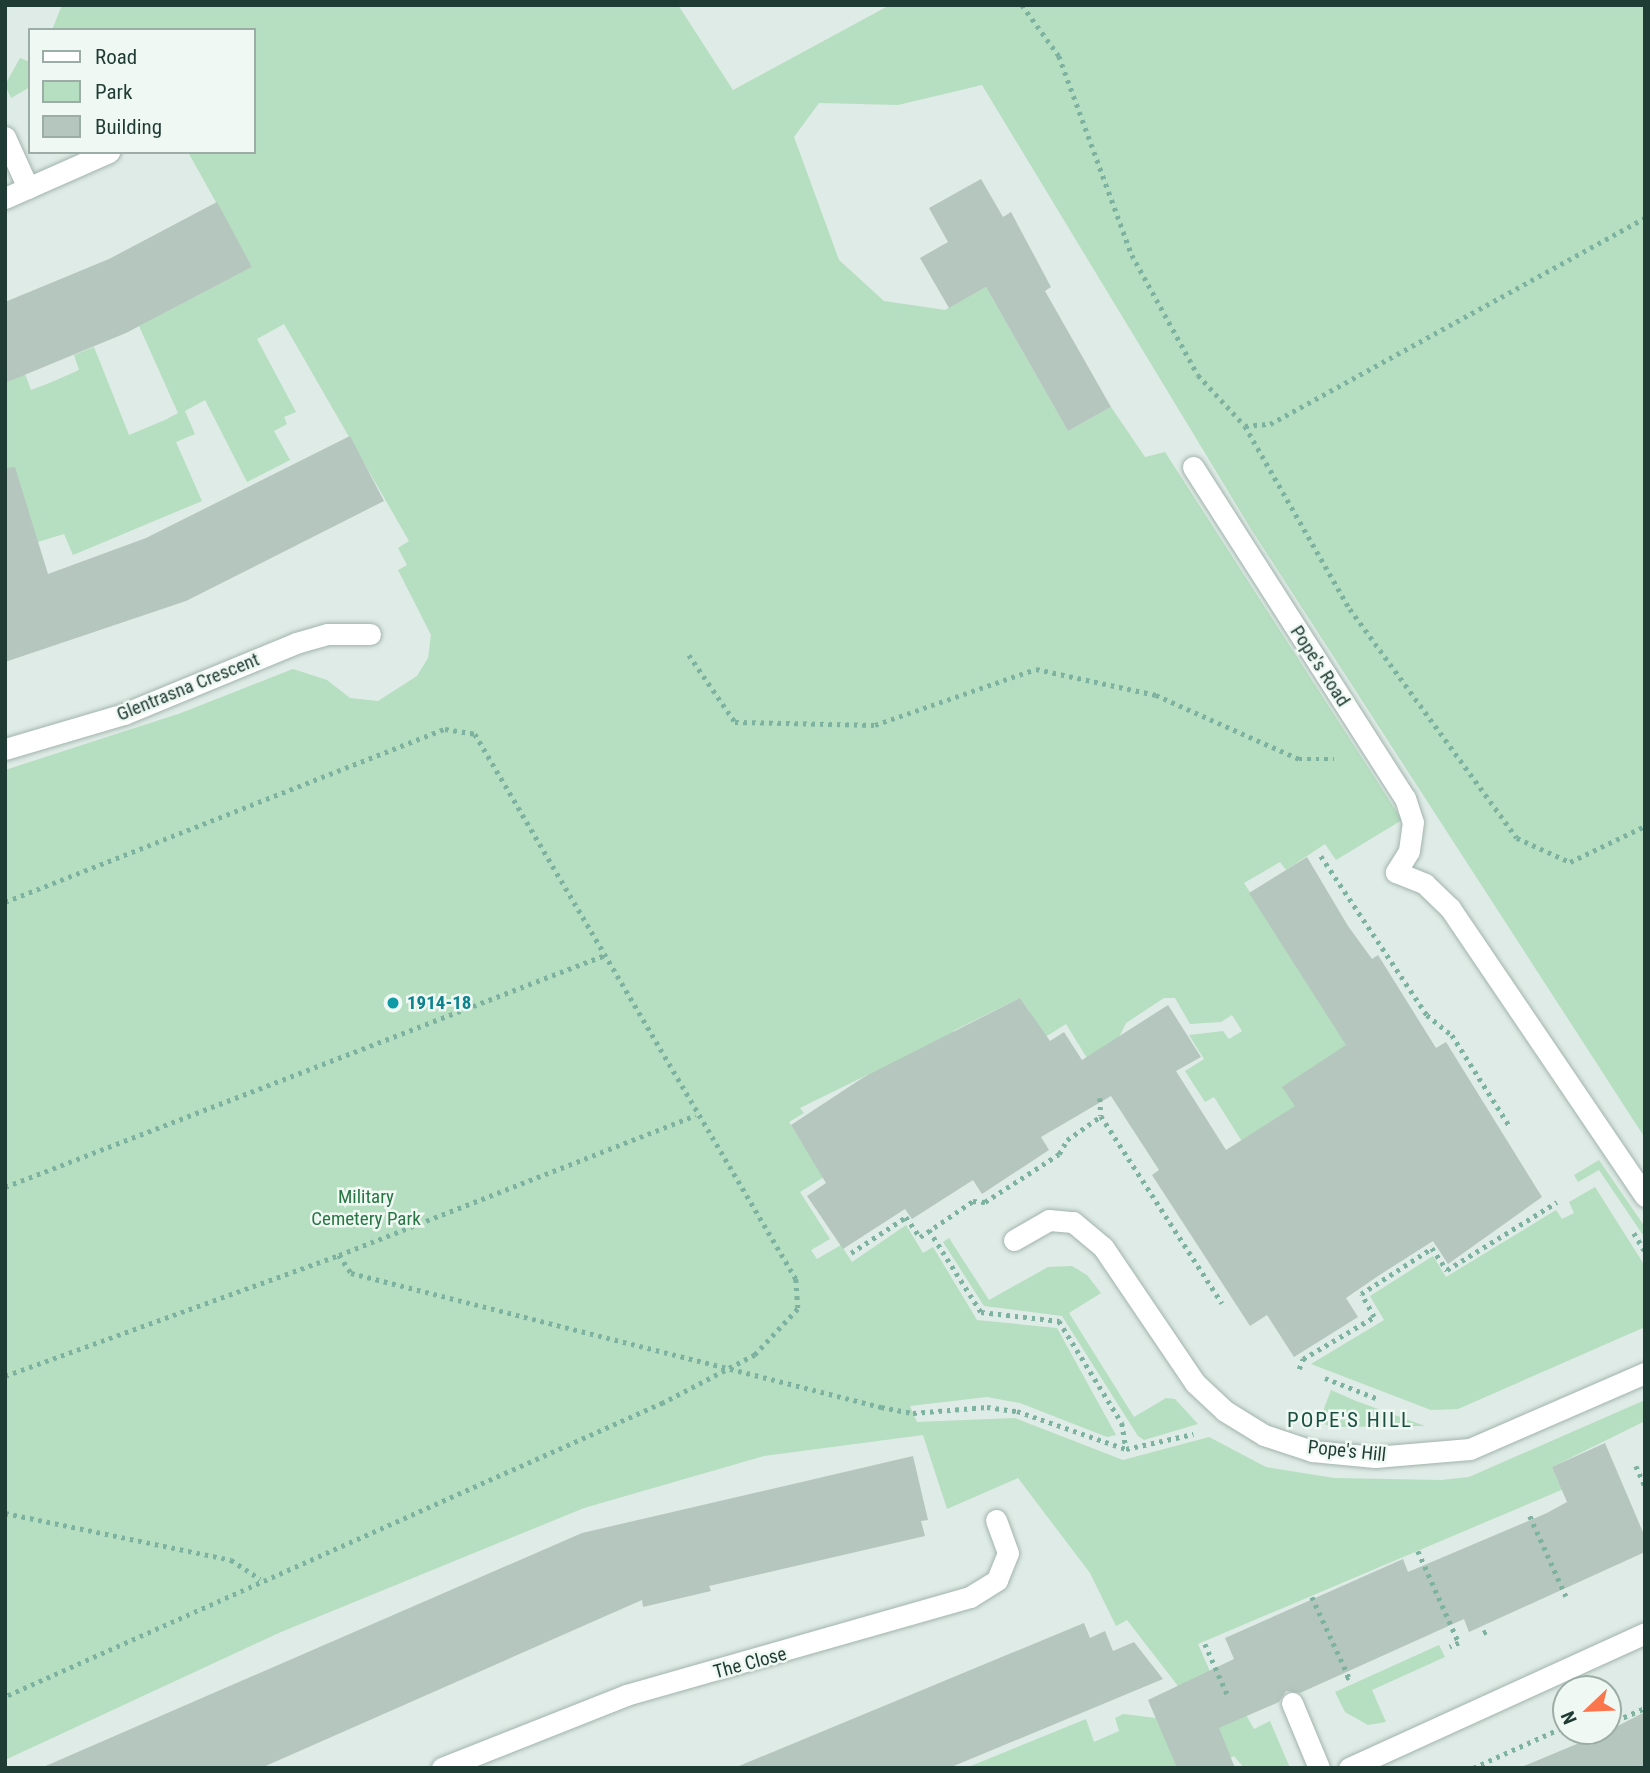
<!DOCTYPE html>
<html>
<head>
<meta charset="utf-8">
<style>
	body { margin:0 }
	#map { position:relative; width:1650px; height:1773px; overflow:hidden; background:#dfebe6; font-family:"Roboto Condensed",sans-serif }
	div>[style] { position:absolute }
	[style*='--x'] { left:calc(var(--x)*1px); top:calc(var(--y)*1px); width:calc(var(--w)*1px); rotate:calc(var(--a)*1deg) }
	.green>* { inset:0; background:#b6dec0 }
	.building>* { inset:0; background:#b4c6be }
	.path>* { height:4.5px; margin-top:-2.25px; transform-origin:0; background:repeating-linear-gradient(90deg,#7db1a0 0 3.5px,transparent 0 8.5px) }
	.roads { filter:drop-shadow(0 0 2px #a2b3ad) drop-shadow(0 0 2px #a2b3ad) }
	.minor>* { height:21px; margin:-10.5px; padding:0 10.5px; transform-origin:10.5px; border-radius:10.5px; background:#fff }
	.dots>* { width:19px; height:19px; translate:-50% -50%; box-sizing:border-box; border:4px solid #f0f8f3; border-radius:50% }
	span { translate:-50% -50%; white-space:nowrap; text-align:center; line-height:1.15; -webkit-text-stroke:5px #f0f8f3; paint-order:stroke }
	.street-label { font-size:19px; color:#1f3c34 }
	.culture-label { font-size:19px; color:#0d838f; font-weight:700 }
	.left { translate:0 -50%; text-align:left }
	.park-label { font-size:19px; color:#277644 }
	.neighbourhood-label { font-size:21px; color:#1a5041; letter-spacing:2px }
	.frame { position:absolute; inset:0; border:7px solid #1f3c34; pointer-events:none }
	.legend { position:absolute; left:28px; top:28px; width:228px; height:126px; box-sizing:border-box; background:#f0f8f3; border:2px solid #9cada7; margin:0; padding:9px 12px; list-style:none; font-size:21px; color:#1f3c34 }
	.legend li { display:flex; align-items:center; gap:14px; height:35px }
	.legend b { width:35px; border:2px solid #9cada7 }
	.north { position:absolute; left:1552px; top:1675px; width:70px; height:70px; box-sizing:border-box; background:#f0f8f3; border:2px solid #9cada7; border-radius:50%; rotate:247deg; font-size:19px; font-weight:700; line-height:28px; text-align:center; color:#1f3c34 }
	.north::after { content:''; display:block; margin:auto; width:24px; height:32px; background:#fb754d; clip-path:polygon(50% 0,100% 100%,50% 72%,0 100%) }
</style>
</head>
<body>
<div id="map">
	<div class="green">
		<div style="clip-path:polygon(62px 5px,678px 5px,733px 90px,890px 5px,1645px 5px,1645px 1138px,1251px 529px,982px 85px,898px 105px,819px 103px,794px 137px,839px 260px,884px 301px,945px 310px,986px 287px,1068px 431px,1111px 407px,1145px 457px,1165px 452px,1402px 820px,1336px 860px,1325px 844px,1286px 870px,1280px 862px,1244px 883px,1312px 991px,1361px 1056px,1253px 1159px,1214px 1097px,1205px 1102px,1185px 1071px,1204px 1059px,1189px 1035px,1223px 1031px,1229px 1039px,1242px 1031px,1232px 1015px,1221px 1022px,1190px 1024px,1175px 998px,1164px 998px,1126px 1023px,1106px 1064px,1095px 1071px,1066px 1024px,1023px 1051px,1030px 1012px,1020px 998px,953px 1031px,964px 1050px,904px 1134px,867px 1075px,800px 1108px,804px 1113px,789px 1122px,802px 1143px,817px 1134px,837px 1169px,800px 1192px,830px 1239px,811px 1250px,817px 1259px,841px 1245px,852px 1262px,906px 1225px,923px 1253px,933px 1247px,977px 1320px,1057px 1328px,1116px 1435px,1107px 1437px,1020px 1403px,987px 1397px,910px 1406px,917px 1422px,1015px 1418px,1123px 1460px,1209px 1437px,1266px 1467px,1334px 1478px,1441px 1480px,1469px 1477px,1645px 1400px,1645px 1421px,1552px 1467px,1559px 1483px,1577px 1476px,1580px 1482px,1198px 1644px,1222px 1699px,1246px 1715px,1254px 1729px,1270px 1721px,1290px 1768px,1244px 1768px,1234px 1756px,1207px 1768px,966px 1768px,1086px 1719px,1094px 1742px,1119px 1731px,1115px 1718px,1123px 1714px,1156px 1718px,1159px 1726px,1195px 1708px,1127px 1620px,1116px 1626px,1090px 1573px,1018px 1478px,947px 1509px,923px 1435px,764px 1456px,584px 1508px,281px 1632px,5px 1760px,5px 770px,181px 713px,293px 669px,327px 680px,350px 698px,378px 701px,417px 676px,428px 658px,431px 635px,398px 570px,407px 565px,398px 548px,409px 541px,284px 324px,257px 339px,296px 412px,284px 417px,287px 424px,274px 431px,290px 460px,247px 482px,205px 400px,185px 411px,195px 434px,176px 442px,202px 501px,73px 555px,64px 534px,18px 548px,5px 478px,5px 380px,25px 374px,31px 390px,52px 382px,79px 370px,74px 355px,94px 347px,129px 435px,165px 420px,178px 413px,139px 326px,252px 267px,188px 152px,254px 152px,254px 30px,52px 30px)"></div>
		<div style="clip-path:polygon(20px 58px,30px 62px,30px 87px,11px 98px,5px 85px)"></div>
		<div style="clip-path:polygon(1599px 1160px,1645px 1227px,1645px 1238px,1599px 1170px,1578px 1182px,1574px 1175px)"></div>
		<div style="clip-path:polygon(1595px 1187px,1645px 1266px,1645px 1327px,1458px 1409px,1431px 1410px,1311px 1364px,1384px 1320px,1370px 1296px,1433px 1256px,1446px 1277px,1556px 1210px,1562px 1219px,1574px 1213px,1569px 1202px)"></div>
		<div style="clip-path:polygon(949px 1238px,989px 1300px,1048px 1267px,1072px 1266px,1087px 1275px,1101px 1293px,1069px 1313px,1134px 1417px,1166px 1398px,1175px 1399px,1198px 1424px,1144px 1440px,1138px 1436px,1062px 1316px,984px 1306px,943px 1242px)"></div>
		<div style="clip-path:polygon(1331px 1390px,1356px 1401px,1425px 1426px,1332px 1427px,1319px 1422px)"></div>
		<div style="clip-path:polygon(1439px 1645px,1445px 1657px,1372px 1690px,1386px 1722px,1368px 1725px,1345px 1712px,1335px 1692px)"></div>
	</div>
	<div class="building">
		<div style="clip-path:polygon(981px 179px,1003px 217px,1011px 212px,1051px 287px,1045px 291px,1111px 407px,1068px 431px,986px 287px,949px 308px,920px 258px,948px 242px,929px 208px)"></div>
		<div style="clip-path:polygon(217px 202px,252px 267px,126px 333px,5px 383px,5px 302px,109px 259px)"></div>
		<div style="clip-path:polygon(350px 436px,384px 501px,186px 601px,5px 662px,5px 468px,15px 467px,48px 574px,146px 538px)"></div>
		<div style="clip-path:polygon(1307px 857px,1348px 926px,1372px 959px,1378px 955px,1436px 1048px,1446px 1042px,1542px 1197px,1448px 1264px,1433px 1241px,1378px 1276px,1346px 1298px,1358px 1317px,1294px 1357px,1267px 1315px,1250px 1326px,1152px 1175px,1159px 1170px,1111px 1096px,1041px 1137px,1049px 1150px,982px 1194px,973px 1180px,912px 1219px,905px 1209px,843px 1249px,807px 1196px,826px 1183px,791px 1125px,864px 1077px,1020px 998px,1050px 1041px,1064px 1032px,1082px 1060px,1168px 1005px,1201px 1057px,1176px 1071px,1226px 1150px,1295px 1106px,1282px 1087px,1346px 1045px,1249px 893px)"></div>
		<div style="clip-path:polygon(1605px 1443px,1645px 1537px,1645px 1552px,1469px 1632px,1464px 1619px,1300px 1693px,1286px 1691px,1279px 1702px,1219px 1728px,1235px 1768px,1177px 1768px,1148px 1700px,1234px 1659px,1225px 1638px,1403px 1559px,1408px 1572px,1547px 1513px,1567px 1502px,1552px 1467px)"></div>
		<div style="clip-path:polygon(913px 1456px,928px 1520px,921px 1521px,925px 1536px,709px 1586px,711px 1591px,643px 1607px,642px 1600px,261px 1768px,41px 1768px,582px 1533px)"></div>
		<div style="clip-path:polygon(1084px 1623px,1090px 1638px,1105px 1631px,1113px 1651px,1134px 1642px,1163px 1679px,949px 1768px,734px 1768px)"></div>
		<div style="clip-path:polygon(1645px 1712px,1645px 1768px,1519px 1768px,1608px 1731px)"></div>
	</div>
	<div class="path">
		<div style="--x:1022;--y:5;--w:63;--a:54"></div>
		<div style="--x:1059;--y:56;--w:212;--a:69.9"></div>
		<div style="--x:1132;--y:255;--w:137;--a:61.2"></div>
		<div style="--x:1198;--y:375;--w:69;--a:47.3"></div>
		<div style="--x:1245;--y:426;--w:25;--a:-5"></div>
		<div style="--x:1270;--y:424;--w:428;--a:-28.8"></div>
		<div style="--x:1245;--y:426;--w:211;--a:60.2"></div>
		<div style="--x:1350;--y:609;--w:283;--a:53.9"></div>
		<div style="--x:1517;--y:838;--w:58;--a:24.4"></div>
		<div style="--x:1570;--y:862;--w:83;--a:-25.6"></div>
		<div style="--x:689;--y:655;--w:81;--a:55.5"></div>
		<div style="--x:735;--y:722;--w:140;--a:1.2"></div>
		<div style="--x:875;--y:725;--w:170;--a:-19.2"></div>
		<div style="--x:1036;--y:669;--w:123;--a:12.2"></div>
		<div style="--x:1156;--y:695;--w:157;--a:24.1"></div>
		<div style="--x:1299;--y:759;--w:35;--a:0"></div>
		<div style="--x:1321;--y:856;--w:191;--a:56.3"></div>
		<div style="--x:1427;--y:1015;--w:32;--a:39"></div>
		<div style="--x:1452;--y:1035;--w:107;--a:57.7"></div>
		<div style="--x:5;--y:902;--w:473;--a:-21.5"></div>
		<div style="--x:445;--y:729;--w:30;--a:9"></div>
		<div style="--x:475;--y:734;--w:633;--a:59.5"></div>
		<div style="--x:796;--y:1279;--w:30;--a:86"></div>
		<div style="--x:798;--y:1309;--w:63;--a:133.1"></div>
		<div style="--x:755;--y:1355;--w:104;--a:152.4"></div>
		<div style="--x:663;--y:1403;--w:721;--a:155.92"></div>
		<div style="--x:1100;--y:1098;--w:18;--a:87"></div>
		<div style="--x:1101;--y:1116;--w:223;--a:57.1"></div>
		<div style="--x:5;--y:1187;--w:643;--a:-21.14"></div>
		<div style="--x:929;--y:1230;--w:97;--a:57.6"></div>
		<div style="--x:981;--y:1312;--w:79;--a:6.6"></div>
		<div style="--x:1059;--y:1321;--w:120;--a:58.3"></div>
		<div style="--x:1122;--y:1423;--w:26;--a:81"></div>
		<div style="--x:1634;--y:1233;--w:21;--a:59"></div>
		<div style="--x:851;--y:1253;--w:66;--a:-33.2"></div>
		<div style="--x:906;--y:1217;--w:24;--a:55"></div>
		<div style="--x:920;--y:1237;--w:64;--a:-34.2"></div>
		<div style="--x:973;--y:1201;--w:12;--a:5"></div>
		<div style="--x:985;--y:1202;--w:88;--a:-33"></div>
		<div style="--x:1059;--y:1154;--w:16;--a:-60"></div>
		<div style="--x:1067;--y:1140;--w:42;--a:-35.2"></div>
		<div style="--x:339;--y:1255;--w:22;--a:56"></div>
		<div style="--x:351;--y:1273;--w:547;--a:14.19"></div>
		<div style="--x:881;--y:1407;--w:33;--a:11"></div>
		<div style="--x:913;--y:1413;--w:74;--a:-4.6"></div>
		<div style="--x:987;--y:1407;--w:30;--a:8"></div>
		<div style="--x:1017;--y:1411;--w:115;--a:19.2"></div>
		<div style="--x:1126;--y:1449;--w:69;--a:-12.6"></div>
		<div style="--x:1299;--y:1369;--w:11;--a:-68"></div>
		<div style="--x:1303;--y:1359;--w:82;--a:-30.6"></div>
		<div style="--x:1374;--y:1317;--w:26;--a:-119"></div>
		<div style="--x:1361;--y:1294;--w:85;--a:-32.9"></div>
		<div style="--x:1432;--y:1248;--w:27;--a:56"></div>
		<div style="--x:1447;--y:1270;--w:129;--a:-31.7"></div>
		<div style="--x:5;--y:1376;--w:355;--a:-19.9"></div>
		<div style="--x:339;--y:1255;--w:383;--a:-21.4"></div>
		<div style="--x:1325;--y:1378;--w:55;--a:21.4"></div>
		<div style="--x:1636;--y:1466;--w:22;--a:66"></div>
		<div style="--x:5;--y:1513;--w:231;--a:11.7"></div>
		<div style="--x:231;--y:1560;--w:35;--a:33"></div>
		<div style="--x:1530;--y:1516;--w:88;--a:65.8"></div>
		<div style="--x:1418;--y:1551;--w:101;--a:66"></div>
		<div style="--x:1459;--y:1643;--w:10;--a:156"></div>
		<div style="--x:1312;--y:1597;--w:88;--a:65.2"></div>
		<div style="--x:1349;--y:1677;--w:8;--a:150"></div>
		<div style="--x:1483;--y:1633;--w:4;--a:-27"></div>
		<div style="--x:1205;--y:1644;--w:57;--a:66.1"></div>
		<div style="--x:1608;--y:1724;--w:40;--a:-23.4"></div>
		<div style="--x:1569;--y:1731;--w:9;--a:69"></div>
		<div style="--x:1572;--y:1739;--w:21;--a:-23"></div>
		<div style="--x:1473;--y:1768;--w:102;--a:-24.3"></div>
	</div>
	<div class="roads">
		<div class="minor">
			<div style="--x:5;--y:137;--w:56;--a:65.7"></div>
			<div style="--x:5;--y:198;--w:114;--a:-23.9"></div>
			<div style="--x:1193;--y:467;--w:393;--a:57.4"></div>
			<div style="--x:1405;--y:798;--w:25;--a:72"></div>
			<div style="--x:1413;--y:822;--w:29;--a:98"></div>
			<div style="--x:1409;--y:851;--w:25;--a:122"></div>
			<div style="--x:1396;--y:872;--w:31;--a:22"></div>
			<div style="--x:1425;--y:884;--w:35;--a:44"></div>
			<div style="--x:1450;--y:908;--w:348;--a:55.9"></div>
			<div style="--x:5;--y:749;--w:124;--a:-16.4"></div>
			<div style="--x:124;--y:714;--w:186;--a:-22.4"></div>
			<div style="--x:296;--y:643;--w:33;--a:-16"></div>
			<div style="--x:328;--y:634;--w:42;--a:0"></div>
			<div style="--x:1014;--y:1240;--w:40;--a:-29.7"></div>
			<div style="--x:1049;--y:1220;--w:24;--a:5"></div>
			<div style="--x:1073;--y:1222;--w:39;--a:40"></div>
			<div style="--x:1103;--y:1247;--w:164;--a:55.9"></div>
			<div style="--x:1195;--y:1383;--w:41;--a:43"></div>
			<div style="--x:1225;--y:1411;--w:46;--a:31.6"></div>
			<div style="--x:1264;--y:1435;--w:51;--a:18.4"></div>
			<div style="--x:1312;--y:1451;--w:63;--a:5.4"></div>
			<div style="--x:1375;--y:1457;--w:95;--a:-4.8"></div>
			<div style="--x:1470;--y:1449;--w:191;--a:-23.5"></div>
			<div style="--x:1292;--y:1703;--w:70;--a:67.4"></div>
			<div style="--x:442;--y:1768;--w:198;--a:-21.6"></div>
			<div style="--x:626;--y:1695;--w:358;--a:-15.9"></div>
			<div style="--x:970;--y:1597;--w:32;--a:-32"></div>
			<div style="--x:997;--y:1580;--w:29;--a:-68"></div>
			<div style="--x:1008;--y:1553;--w:35;--a:-110"></div>
			<div style="--x:1349;--y:1768;--w:325;--a:-24.5"></div>
		</div>
	</div>
	<div class="dots">
		<div style="left:393px;top:1003px;background:#0f9aa8"></div>
	</div>
	<div class="street-label">
		<span style="left:1320px;top:666px;rotate:57deg">Pope's Road</span>
		<span style="left:188px;top:687px;rotate:-22deg">Glentrasna Crescent</span>
		<span style="left:1347px;top:1451px;rotate:6deg">Pope's Hill</span>
		<span style="left:750px;top:1663px;rotate:-15deg">The Close</span>
	</div>
	<div class="culture-label">
		<span class="left" style="left:407px;top:1003px">1914-18</span>
	</div>
	<div class="park-label">
		<span style="left:366px;top:1208px">Military<br>Cemetery Park</span>
	</div>
	<div class="neighbourhood-label">
		<span style="left:1350px;top:1420px">POPE'S HILL</span>
	</div>
	<div class="frame"></div>
	<ul class="legend">
	<li><b style="height:9px;background:#fff"></b>Road</li>
	<li><b style="height:19px;background:#b6dec0"></b>Park</li>
	<li><b style="height:19px;background:#b4c6be"></b>Building</li>
	</ul>
	<div class="north">N</div>
</div>
</body>
</html>
